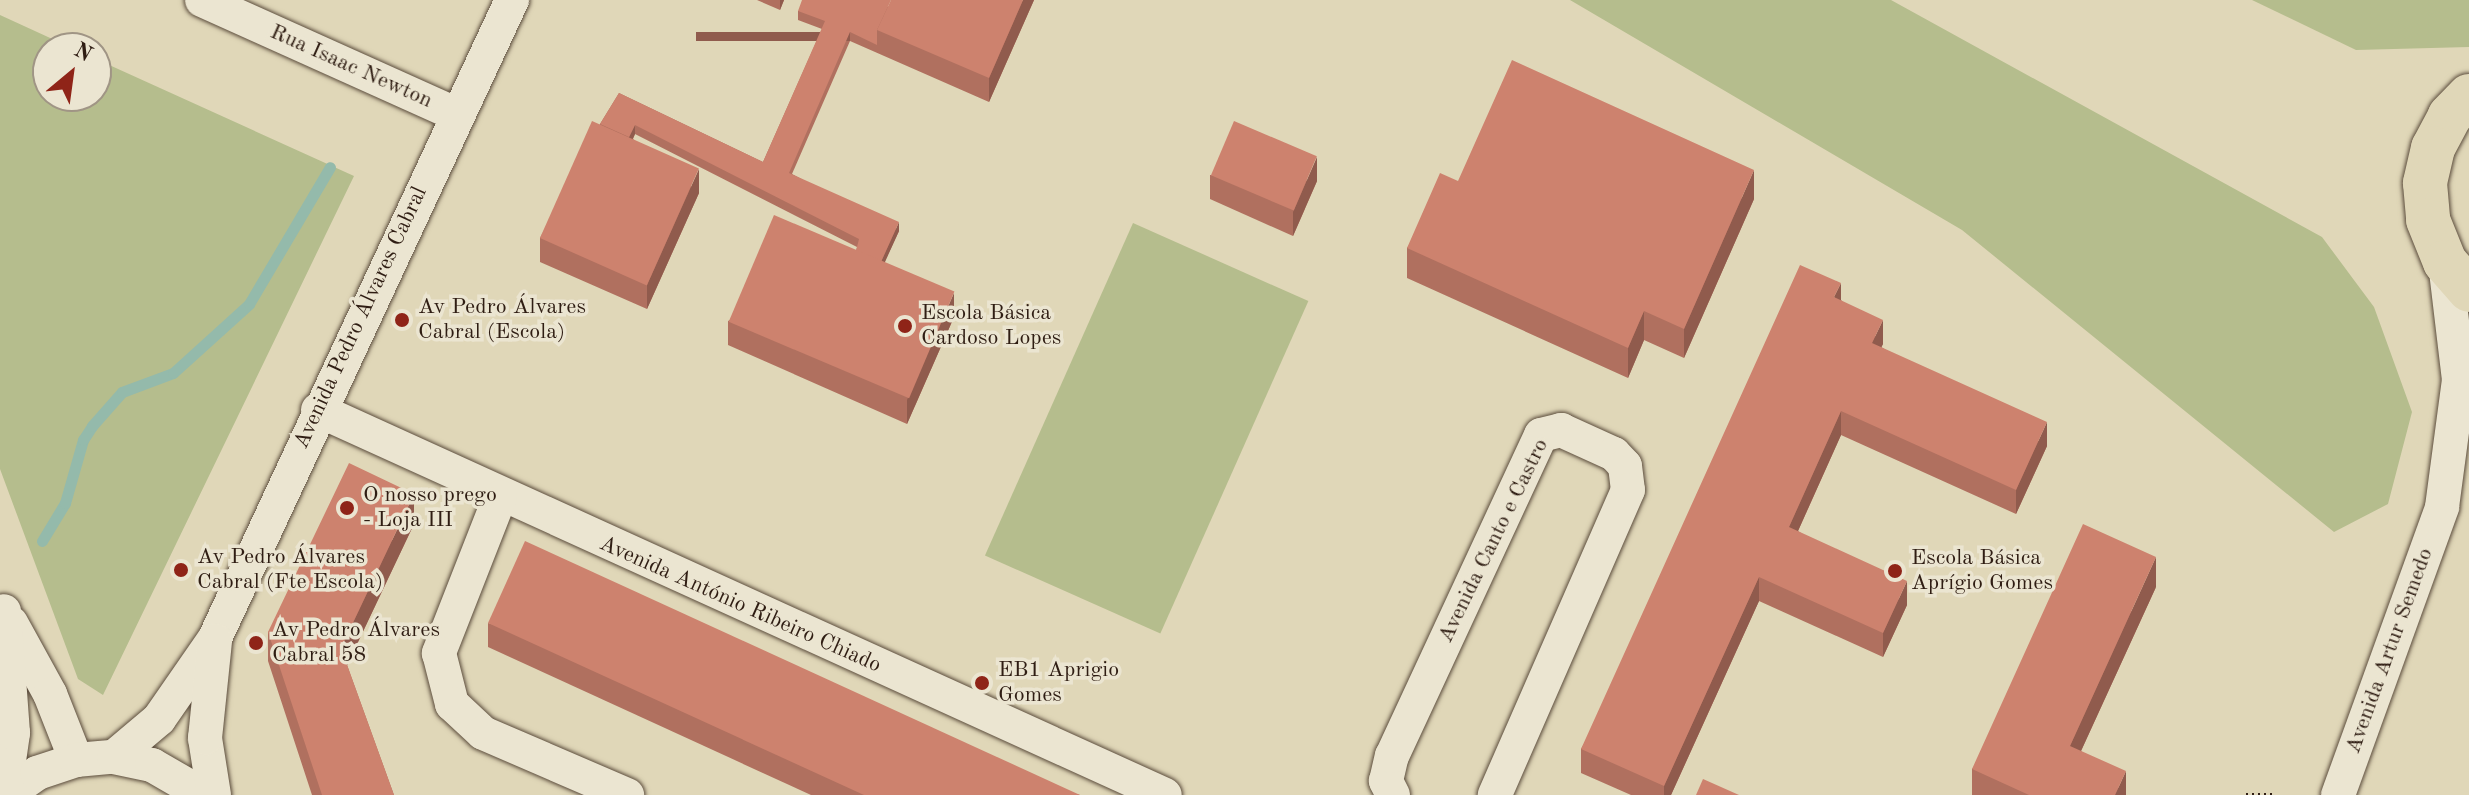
<!DOCTYPE html>
<html>
<head>
<meta charset="utf-8">
<style>
	body { margin:0 }
	#map { position:relative; width:2469px; height:795px; overflow:hidden; background:#e0d7b8; font-family:"Old Standard TT",serif }
	div>[style] { position:absolute }
	[style*='--x'] { left:calc(var(--x)*1px); top:calc(var(--y)*1px); width:calc(var(--w)*1px); rotate:calc(var(--a)*1deg) }
	.green>* { inset:0; background:#b5bd8d; transform-origin:0 0 }
	.stream>* { height:11px; margin:-5.5px; padding:0 5.5px; transform-origin:5.5px; border-radius:5.5px; background:#94baab }
	.path>* { height:5px; margin-top:-2.5px; transform-origin:0; background:repeating-linear-gradient(90deg,#2f1d13 0 2px,transparent 0 6px) }
	.roads { filter:drop-shadow(0 0 2px #5b4c3c) drop-shadow(0 0 2px #5b4c3c) }
	.minor>* { height:34px; margin:-17px; padding:0 17px; transform-origin:17px; border-radius:17px; background:#ebe5d1 }
	.major>* { height:44px; margin:-22px; padding:0 22px; transform-origin:22px; border-radius:22px; background:#e0d7b8 }
	.wall>* { inset:0; background:#b0705f }
	.shaded-wall>* { inset:0; background:#905b4d; transform-origin:0 0 }
	.building>* { inset:0; background:#cd826e; transform-origin:0 0 }
	.dots>* { width:22px; height:22px; translate:-50% -50%; box-sizing:border-box; border:4px solid #ebe5d1; border-radius:50% }
	span { translate:-50% -50%; white-space:nowrap; text-align:center; line-height:1.15; -webkit-text-stroke:7px #ebe5d1; paint-order:stroke }
	.street-label { font-size:22px; color:#2f1d13 }
	.poi-label { font-size:22px; color:#2f1d13 }
	.left { translate:0 -50%; text-align:left }
	.north { position:absolute; left:32px; top:32px; width:80px; height:80px; box-sizing:border-box; background:#ebe5d1; border:2px solid #a09585; border-radius:50%; rotate:29deg; font-size:22px; font-weight:700; line-height:32px; text-align:center; color:#2f1d13 }
	.north::after { content:''; display:block; margin:auto; width:28px; height:36px; background:#8f2418; clip-path:polygon(50% 0,100% 100%,50% 72%,0 100%) }
</style>
</head>
<body>
<div id="map">
	<div class="green">
		<div style="clip-path:polygon(1570px 0,1891px 0,2322px 237px,2374px 307px,2412px 412px,2388px 504px,2334px 532px,1962px 230px)"></div>
		<div style="clip-path:polygon(2252px 0,2469px 0,2469px 47px,2356px 50px)"></div>
		<div style="clip-path:polygon(0 15px,72px 48px,48px 48px,48px 96px,96px 96px,96px 59px,354px 176px,103px 695px,78px 679px,0 469px)"></div>
		<div style="left:1133px;top:223px;width:192px;height:364px;rotate:24deg"></div>
	</div>
	<div class="stream">
		<div style="--x:42;--y:541;--w:44;--a:-58.8"></div>
		<div style="--x:65;--y:503;--w:66;--a:-74.1"></div>
		<div style="--x:83;--y:440;--w:17;--a:-57"></div>
		<div style="--x:92;--y:426;--w:45;--a:-48.6"></div>
		<div style="--x:122;--y:392;--w:54;--a:-20.4"></div>
		<div style="--x:173;--y:373;--w:103;--a:-42.2"></div>
		<div style="--x:249;--y:304;--w:159;--a:-59.4"></div>
	</div>
	<div class="path">
		<div style="--x:2246;--y:795;--w:30;--a:0"></div>
	</div>
	<div class="roads">
		<div class="minor">
			<div style="--x:202;--y:0;--w:278;--a:24.2"></div>
			<div style="--x:318;--y:410;--w:930;--a:24.44"></div>
			<div style="--x:500;--y:497;--w:168;--a:111.4"></div>
			<div style="--x:439;--y:653;--w:53;--a:75.7"></div>
			<div style="--x:452;--y:704;--w:42;--a:43.1"></div>
			<div style="--x:483;--y:733;--w:157;--a:23.3"></div>
			<div style="--x:11;--y:623;--w:81;--a:61.2"></div>
			<div style="--x:50;--y:694;--w:71;--a:68.5"></div>
			<div style="--x:114;--y:757;--w:59;--a:-40.2"></div>
			<div style="--x:159;--y:719;--w:98;--a:-55.3"></div>
			<div style="--x:215;--y:638;--w:704;--a:-65.04"></div>
			<div style="--x:4;--y:795;--w:63;--a:-81.7"></div>
			<div style="--x:13;--y:733;--w:122;--a:-94.2"></div>
			<div style="--x:6;--y:795;--w:38;--a:-35"></div>
			<div style="--x:37;--y:773;--w:41;--a:-18.4"></div>
			<div style="--x:76;--y:760;--w:38;--a:-5"></div>
			<div style="--x:114;--y:757;--w:39;--a:12"></div>
			<div style="--x:152;--y:765;--w:60;--a:30"></div>
			<div style="--x:214;--y:795;--w:58;--a:-99"></div>
			<div style="--x:205;--y:738;--w:98;--a:-84.1"></div>
			<div style="--x:1393;--y:795;--w:16;--a:-117"></div>
			<div style="--x:1386;--y:781;--w:26;--a:-77"></div>
			<div style="--x:1392;--y:756;--w:354;--a:-65.1"></div>
			<div style="--x:1541;--y:435;--w:21;--a:-14"></div>
			<div style="--x:1561;--y:430;--w:58;--a:24.4"></div>
			<div style="--x:1614;--y:454;--w:16;--a:47"></div>
			<div style="--x:1625;--y:466;--w:24;--a:83"></div>
			<div style="--x:1628;--y:490;--w:333;--a:113.6"></div>
			<div style="--x:2338;--y:795;--w:306;--a:-70.1"></div>
			<div style="--x:2442;--y:507;--w:128;--a:-82.4"></div>
			<div style="--x:2459;--y:380;--w:119;--a:-96.8"></div>
		</div>
		<div class="major">
			<div style="--x:2469;--y:96;--w:28;--a:134"></div>
			<div style="--x:2450;--y:116;--w:36;--a:118"></div>
			<div style="--x:2433;--y:148;--w:36;--a:103"></div>
			<div style="--x:2425;--y:183;--w:37;--a:85"></div>
			<div style="--x:2428;--y:220;--w:45;--a:68"></div>
			<div style="--x:2445;--y:262;--w:37;--a:49"></div>
		</div>
	</div>
	<div class="wall">
		<div style="clip-path:polygon(757px 0,784px 0,780px 10px)"></div>
		<div style="clip-path:polygon(1034px 0,989px 102px,850px 41px,792px 174px,899px 231px,884px 263px,954px 317px,907px 424px,728px 345px,728px 321px,856px 251px,857px 247px,635px 134px,633px 139px,699px 193px,647px 309px,540px 262px,540px 238px,600px 124px,619px 93px,763px 162px,822px 29px,798px 20px,798px 11px)"></div>
		<div style="clip-path:polygon(1210px 175px,1317px 181px,1293px 236px,1210px 199px)"></div>
		<div style="clip-path:polygon(1458px 181px,1754px 199px,1684px 358px,1644px 340px,1628px 378px,1407px 278px,1407px 248px)"></div>
		<div style="clip-path:polygon(1841px 300px,1883px 344px,1881px 347px,2047px 446px,2016px 514px,1841px 435px,1798px 531px,1907px 605px,1883px 657px,1759px 601px,1671px 795px,1631px 795px,1581px 773px,1581px 749px)"></div>
		<div style="clip-path:polygon(414px 524px,347px 665px,394px 795px,312px 795px,268px 661px,268px 632px)"></div>
		<div style="clip-path:polygon(2156px 587px,2081px 751px,2126px 795px,1972px 795px,1972px 769px)"></div>
		<div style="clip-path:polygon(488px 623px,1080px 795px,811px 795px,488px 647px)"></div>
	</div>
	<div class="shaded-wall">
		<div style="clip-path:polygon(780px 0,784px 0,780px 10px)"></div>
		<div style="clip-path:polygon(1023px 0,1034px 0,989px 102px,989px 78px)"></div>
		<div style="left:850px;top:32px;width:9px;height:154px;rotate:90deg"></div>
		<div style="clip-path:polygon(635px 125px,635px 134px,623px 159px,623px 150px)"></div>
		<div style="clip-path:polygon(1317px 157px,1317px 181px,1293px 236px,1293px 212px)"></div>
		<div style="clip-path:polygon(699px 169px,699px 193px,647px 309px,647px 285px)"></div>
		<div style="clip-path:polygon(1754px 170px,1754px 199px,1684px 358px,1684px 329px)"></div>
		<div style="clip-path:polygon(899px 222px,899px 231px,875px 284px,875px 275px)"></div>
		<div style="clip-path:polygon(1841px 283px,1841px 307px,1834px 297px)"></div>
		<div style="clip-path:polygon(954px 293px,954px 317px,907px 424px,907px 400px)"></div>
		<div style="clip-path:polygon(1644px 311px,1644px 340px,1628px 378px,1628px 348px)"></div>
		<div style="clip-path:polygon(1883px 320px,1883px 344px,1872px 367px,1872px 343px)"></div>
		<div style="clip-path:polygon(1841px 411px,1841px 435px,1789px 551px,1789px 527px)"></div>
		<div style="clip-path:polygon(2047px 422px,2047px 446px,2016px 514px,2016px 490px)"></div>
		<div style="clip-path:polygon(414px 494px,414px 524px,341px 678px,341px 648px)"></div>
		<div style="clip-path:polygon(2156px 557px,2156px 587px,2070px 775px,2070px 746px)"></div>
		<div style="clip-path:polygon(1759px 577px,1759px 601px,1671px 795px,1664px 795px,1664px 786px)"></div>
		<div style="clip-path:polygon(1907px 581px,1907px 605px,1883px 657px,1883px 633px)"></div>
		<div style="clip-path:polygon(2126px 771px,2126px 795px,2115px 795px)"></div>
	</div>
	<div class="building">
		<div style="clip-path:polygon(802px 0,891px 0,877px 30px,877px 45px,850px 32px,789px 173px,899px 222px,881px 262px,856px 251px,859px 239px,635px 125px,629px 137px,600px 124px,619px 93px,763px 162px,825px 21px,798px 11px)"></div>
		<div style="clip-path:polygon(891px 0,1023px 0,989px 78px,877px 30px)"></div>
		<div style="clip-path:polygon(1512px 60px,1754px 170px,1684px 329px,1644px 311px,1628px 348px,1407px 248px,1440px 173px,1458px 181px)"></div>
		<div style="left:592px;top:121px;width:117px;height:128px;rotate:24deg"></div>
		<div style="left:1234px;top:121px;width:90px;height:59px;rotate:23deg"></div>
		<div style="left:774px;top:215px;width:196px;height:116px;rotate:23deg"></div>
		<div style="clip-path:polygon(1800px 265px,1841px 283px,1834px 297px,1883px 320px,1872px 343px,2047px 422px,2016px 490px,1841px 411px,1789px 527px,1907px 581px,1883px 633px,1759px 577px,1664px 786px,1581px 749px)"></div>
		<div style="clip-path:polygon(349px 463px,414px 494px,341px 648px,394px 795px,322px 795px,268px 632px)"></div>
		<div style="clip-path:polygon(2083px 524px,2156px 557px,2070px 746px,2126px 771px,2115px 795px,2029px 795px,1972px 769px)"></div>
		<div style="clip-path:polygon(525px 541px,1080px 795px,864px 795px,488px 623px)"></div>
		<div style="clip-path:polygon(1703px 779px,1739px 795px,1696px 795px)"></div>
	</div>
	<div class="dots">
		<div style="left:402px;top:320px;background:#8f2418"></div>
		<div style="left:905px;top:326px;background:#8f2418"></div>
		<div style="left:347px;top:508px;background:#8f2418"></div>
		<div style="left:181px;top:570px;background:#8f2418"></div>
		<div style="left:1895px;top:571px;background:#8f2418"></div>
		<div style="left:256px;top:643px;background:#8f2418"></div>
		<div style="left:982px;top:683px;background:#8f2418"></div>
	</div>
	<div class="street-label">
		<span style="left:351px;top:67px;rotate:24deg">Rua Isaac Newton</span>
		<span style="left:361px;top:318px;rotate:-65deg">Avenida Pedro Álvares Cabral</span>
		<span style="left:1494px;top:541px;rotate:-64deg">Avenida Canto e Castro</span>
		<span style="left:740px;top:605px;rotate:24deg">Avenida António Ribeiro Chiado</span>
		<span style="left:2390px;top:651px;rotate:-70deg">Avenida Artur Semedo</span>
	</div>
	<div class="poi-label">
		<span class="left" style="left:418px;top:320px">Av Pedro Álvares<br>Cabral (Escola)</span>
		<span class="left" style="left:921px;top:326px">Escola Básica<br>Cardoso Lopes</span>
		<span class="left" style="left:363px;top:508px">O nosso prego<br>- Loja III</span>
		<span class="left" style="left:197px;top:570px">Av Pedro Álvares<br>Cabral (Fte Escola)</span>
		<span class="left" style="left:1911px;top:571px">Escola Básica<br>Aprígio Gomes</span>
		<span class="left" style="left:272px;top:643px">Av Pedro Álvares<br>Cabral 58</span>
		<span class="left" style="left:998px;top:683px">EB1 Aprigio<br>Gomes</span>
	</div>
	<div class="north">N</div>
</div>
</body>
</html>
